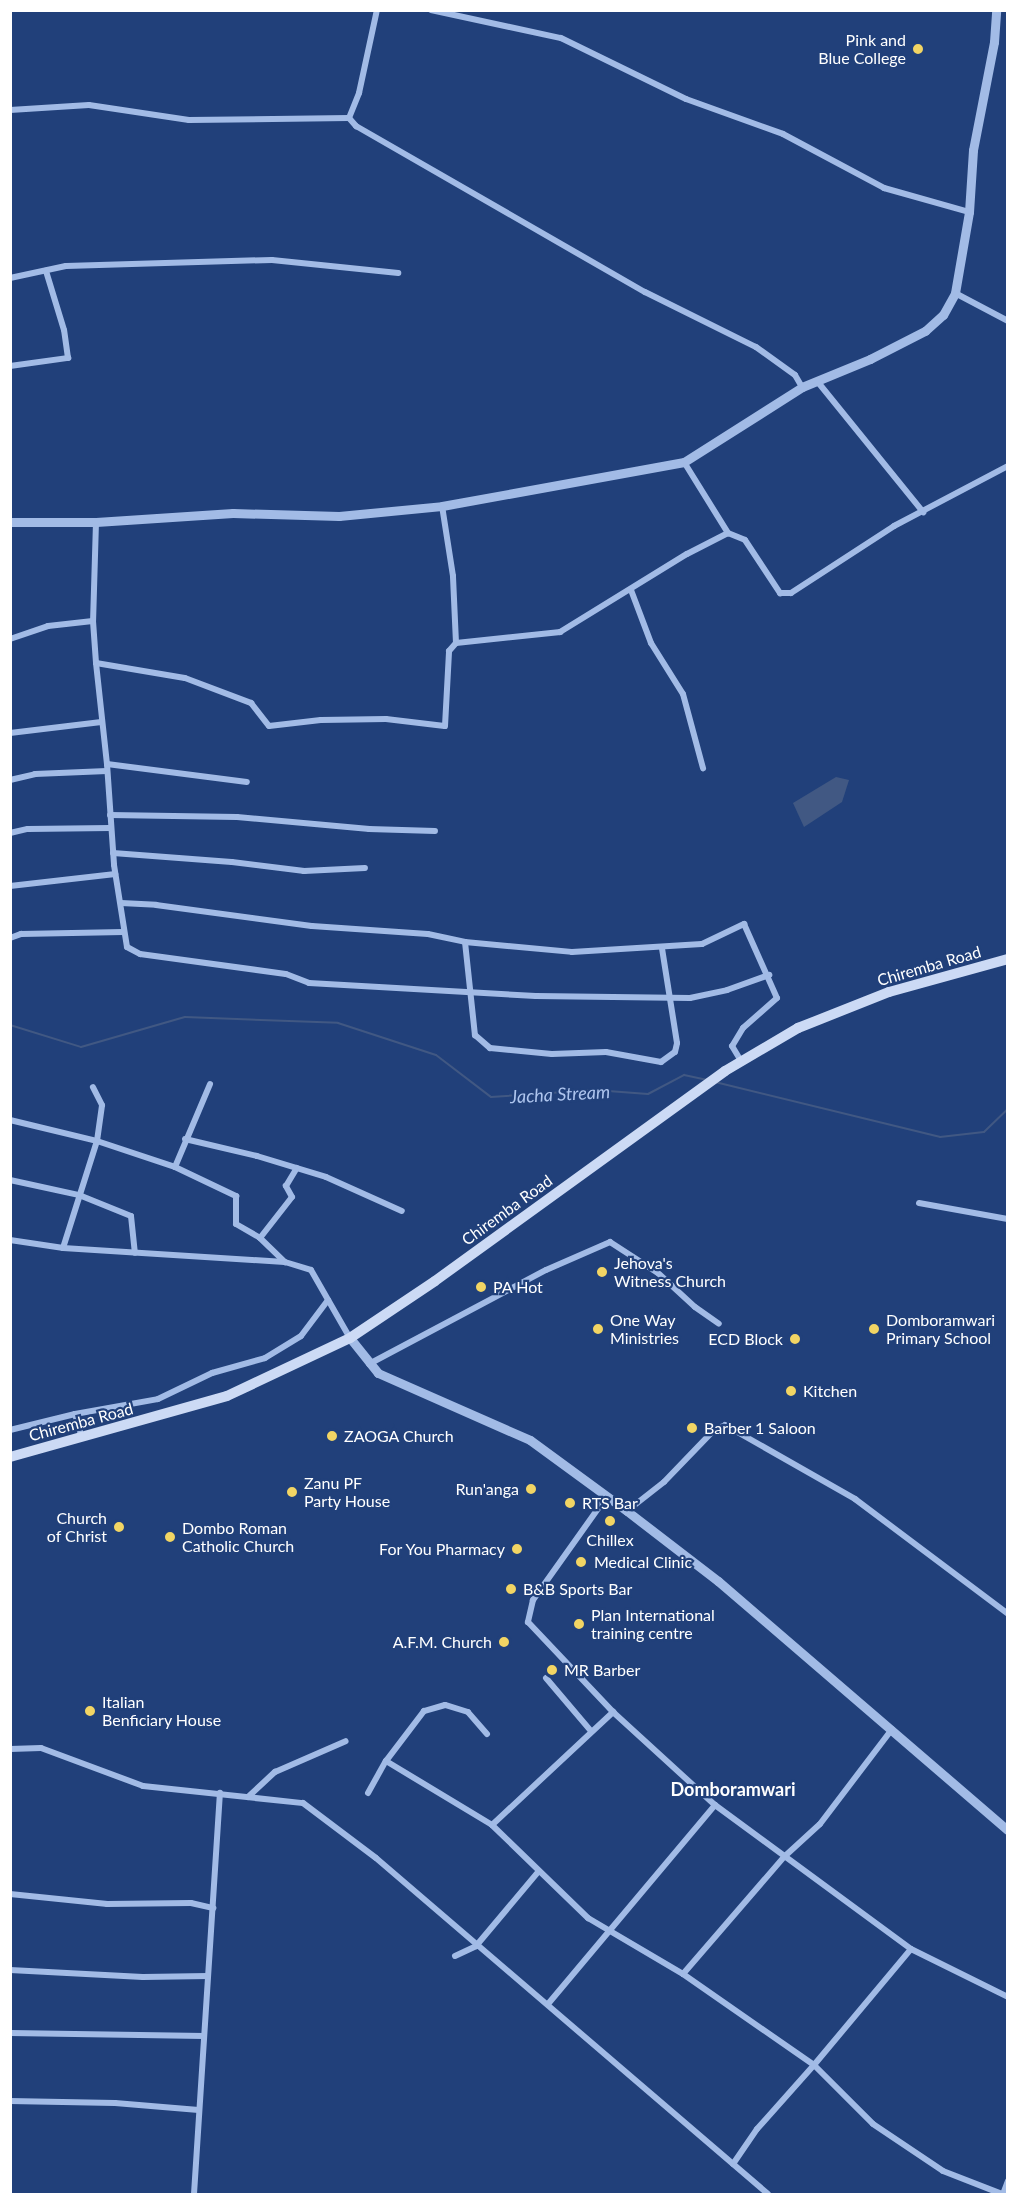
<!DOCTYPE html>
<html>
<head>
<meta charset="utf-8">
<style>
	body { margin:0 }
	#map { position:relative; width:1018px; height:2205px; overflow:hidden; background:#21407a; font-family:Lato,sans-serif }
	div>[style] { position:absolute }
	[style*='--x'] { left:calc(var(--x)*1px); top:calc(var(--y)*1px); width:calc(var(--w)*1px); rotate:calc(var(--a)*1deg) }
	.water>* { inset:0; background:#415883 }
	.stream>* { height:2px; margin:-1px; padding:0 1px; transform-origin:1px; border-radius:1px; background:#415883 }
	.minor>* { height:6px; margin:-3px; padding:0 3px; transform-origin:3px; border-radius:3px; background:#a2bbe6 }
	.tertiary>* { height:9px; margin:-4.5px; padding:0 4.5px; transform-origin:4.5px; border-radius:4.5px; background:#a2bbe6 }
	.secondary>* { height:10px; margin:-5px; padding:0 5px; transform-origin:5px; border-radius:5px; background:#ccdaf5 }
	.dots>* { width:16px; height:16px; translate:-50% -50%; box-sizing:border-box; border:3px solid #21407a; border-radius:50% }
	span { translate:-50% -50%; white-space:nowrap; text-align:center; line-height:1.15; -webkit-text-stroke:4.5px #21407a; paint-order:stroke }
	.poi-label { font-size:16px; color:#fff }
	.right { translate:-100% -50%; text-align:right }
	.left { translate:0 -50%; text-align:left }
	.street-label { font-size:16px; color:#fff }
	.water-label { font-size:18px; color:#aec5ee; font-style:italic }
	.neighbourhood-label { font-size:18px; color:#fff; font-weight:700 }
	.frame { position:absolute; inset:0; border:12px solid #fff; pointer-events:none }
</style>
</head>
<body>
<div id="map">
	<div class="water">
		<div style="clip-path:polygon(836px 777px,849px 780px,842px 802px,804px 827px,793px 803px)"></div>
	</div>
	<div class="stream">
		<div style="--x:10;--y:1025;--w:74;--a:17.2"></div>
		<div style="--x:81;--y:1047;--w:108;--a:-16.1"></div>
		<div style="--x:185;--y:1017;--w:153;--a:2.2"></div>
		<div style="--x:338;--y:1023;--w:103;--a:18.1"></div>
		<div style="--x:436;--y:1055;--w:69;--a:37.4"></div>
		<div style="--x:491;--y:1097;--w:104;--a:-3.9"></div>
		<div style="--x:595;--y:1090;--w:53;--a:4.3"></div>
		<div style="--x:648;--y:1094;--w:41;--a:-27.8"></div>
		<div style="--x:684;--y:1075;--w:24;--a:12"></div>
		<div style="--x:715;--y:1082;--w:232;--a:13.7"></div>
		<div style="--x:940;--y:1137;--w:44;--a:-6.5"></div>
		<div style="--x:984;--y:1132;--w:33;--a:-44"></div>
	</div>
	<div class="minor">
		<div style="--x:431;--y:10;--w:133;--a:12.2"></div>
		<div style="--x:561;--y:38;--w:139;--a:26"></div>
		<div style="--x:686;--y:99;--w:103;--a:19.8"></div>
		<div style="--x:783;--y:134;--w:115;--a:28.1"></div>
		<div style="--x:884;--y:188;--w:88;--a:15.8"></div>
		<div style="--x:10;--y:110;--w:79;--a:-3.6"></div>
		<div style="--x:89;--y:105;--w:101;--a:8.5"></div>
		<div style="--x:189;--y:120;--w:160;--a:-0.7"></div>
		<div style="--x:349;--y:118;--w:11;--a:49"></div>
		<div style="--x:356;--y:126;--w:333;--a:29.9"></div>
		<div style="--x:645;--y:292;--w:124;--a:26.4"></div>
		<div style="--x:756;--y:347;--w:48;--a:35.7"></div>
		<div style="--x:795;--y:375;--w:14;--a:60"></div>
		<div style="--x:349;--y:118;--w:27;--a:-68"></div>
		<div style="--x:359;--y:93;--w:85;--a:-77.8"></div>
		<div style="--x:10;--y:278;--w:57;--a:-12.1"></div>
		<div style="--x:66;--y:266;--w:206;--a:-1.7"></div>
		<div style="--x:272;--y:260;--w:127;--a:5.9"></div>
		<div style="--x:955;--y:293;--w:60;--a:27.8"></div>
		<div style="--x:10;--y:366;--w:59;--a:-7.9"></div>
		<div style="--x:68;--y:358;--w:28;--a:-98"></div>
		<div style="--x:64;--y:330;--w:62;--a:-107"></div>
		<div style="--x:817;--y:381;--w:169;--a:51"></div>
		<div style="--x:684;--y:462;--w:84;--a:58.2"></div>
		<div style="--x:728;--y:533;--w:18;--a:22"></div>
		<div style="--x:745;--y:540;--w:64;--a:56.6"></div>
		<div style="--x:780;--y:593;--w:11;--a:0"></div>
		<div style="--x:791;--y:593;--w:123;--a:-33"></div>
		<div style="--x:894;--y:526;--w:129;--a:-27.8"></div>
		<div style="--x:96;--y:522;--w:99;--a:91.7"></div>
		<div style="--x:93;--y:621;--w:42;--a:85.9"></div>
		<div style="--x:96;--y:663;--w:102;--a:83.8"></div>
		<div style="--x:107;--y:764;--w:101;--a:86"></div>
		<div style="--x:114;--y:865;--w:83;--a:81"></div>
		<div style="--x:127;--y:947;--w:15;--a:28"></div>
		<div style="--x:140;--y:954;--w:147;--a:7.8"></div>
		<div style="--x:286;--y:974;--w:25;--a:21"></div>
		<div style="--x:309;--y:983;--w:227;--a:3.3"></div>
		<div style="--x:536;--y:996;--w:154;--a:0.7"></div>
		<div style="--x:690;--y:998;--w:38;--a:-12"></div>
		<div style="--x:727;--y:990;--w:45;--a:-19.7"></div>
		<div style="--x:631;--y:590;--w:57;--a:69.3"></div>
		<div style="--x:651;--y:643;--w:60;--a:57.9"></div>
		<div style="--x:683;--y:694;--w:77;--a:74.9"></div>
		<div style="--x:10;--y:639;--w:40;--a:-18.9"></div>
		<div style="--x:48;--y:626;--w:45;--a:-6.3"></div>
		<div style="--x:456;--y:643;--w:105;--a:-6"></div>
		<div style="--x:560;--y:632;--w:149;--a:-31.6"></div>
		<div style="--x:687;--y:554;--w:46;--a:-27.1"></div>
		<div style="--x:96;--y:663;--w:90;--a:9.6"></div>
		<div style="--x:185;--y:678;--w:71;--a:20.7"></div>
		<div style="--x:251;--y:703;--w:29;--a:52"></div>
		<div style="--x:269;--y:726;--w:52;--a:-6.6"></div>
		<div style="--x:321;--y:720;--w:65;--a:-0.9"></div>
		<div style="--x:386;--y:719;--w:59;--a:6.8"></div>
		<div style="--x:445;--y:726;--w:75;--a:-86.9"></div>
		<div style="--x:449;--y:651;--w:11;--a:-49"></div>
		<div style="--x:456;--y:643;--w:67;--a:-92.6"></div>
		<div style="--x:453;--y:576;--w:71;--a:-98.9"></div>
		<div style="--x:10;--y:733;--w:92;--a:-6.9"></div>
		<div style="--x:107;--y:764;--w:141;--a:7.3"></div>
		<div style="--x:10;--y:780;--w:26;--a:-13"></div>
		<div style="--x:35;--y:774;--w:72;--a:-2.4"></div>
		<div style="--x:110;--y:815;--w:127;--a:0.9"></div>
		<div style="--x:237;--y:817;--w:133;--a:5.2"></div>
		<div style="--x:369;--y:829;--w:66;--a:1.7"></div>
		<div style="--x:10;--y:833;--w:18;--a:-13"></div>
		<div style="--x:28;--y:829;--w:82;--a:-0.7"></div>
		<div style="--x:113;--y:853;--w:119;--a:4.3"></div>
		<div style="--x:232;--y:862;--w:73;--a:7.1"></div>
		<div style="--x:304;--y:871;--w:61;--a:-2.8"></div>
		<div style="--x:10;--y:886;--w:106;--a:-6.5"></div>
		<div style="--x:121;--y:903;--w:35;--a:3"></div>
		<div style="--x:156;--y:905;--w:157;--a:7.7"></div>
		<div style="--x:312;--y:926;--w:116;--a:3.9"></div>
		<div style="--x:428;--y:934;--w:38;--a:12"></div>
		<div style="--x:465;--y:942;--w:107;--a:5.3"></div>
		<div style="--x:572;--y:952;--w:130;--a:-3.5"></div>
		<div style="--x:702;--y:944;--w:47;--a:-25.5"></div>
		<div style="--x:744;--y:924;--w:81;--a:66"></div>
		<div style="--x:777;--y:998;--w:45;--a:138.6"></div>
		<div style="--x:743;--y:1028;--w:21;--a:121"></div>
		<div style="--x:732;--y:1046;--w:17;--a:59"></div>
		<div style="--x:10;--y:938;--w:12;--a:-20"></div>
		<div style="--x:21;--y:934;--w:102;--a:-1.1"></div>
		<div style="--x:465;--y:942;--w:94;--a:83.9"></div>
		<div style="--x:475;--y:1035;--w:20;--a:41"></div>
		<div style="--x:490;--y:1048;--w:62;--a:5.5"></div>
		<div style="--x:552;--y:1054;--w:54;--a:-2.1"></div>
		<div style="--x:606;--y:1052;--w:56;--a:10.3"></div>
		<div style="--x:661;--y:1062;--w:17;--a:-36"></div>
		<div style="--x:675;--y:1052;--w:9;--a:-77"></div>
		<div style="--x:677;--y:1043;--w:96;--a:-99"></div>
		<div style="--x:10;--y:1120;--w:89;--a:13.6"></div>
		<div style="--x:97;--y:1141;--w:82;--a:18.4"></div>
		<div style="--x:175;--y:1167;--w:68;--a:25.4"></div>
		<div style="--x:236;--y:1196;--w:28;--a:90"></div>
		<div style="--x:236;--y:1224;--w:28;--a:30"></div>
		<div style="--x:260;--y:1238;--w:35;--a:44"></div>
		<div style="--x:185;--y:1139;--w:74;--a:13.3"></div>
		<div style="--x:257;--y:1156;--w:72;--a:16.9"></div>
		<div style="--x:326;--y:1177;--w:83;--a:24.1"></div>
		<div style="--x:175;--y:1167;--w:90;--a:-67.1"></div>
		<div style="--x:10;--y:1180;--w:71;--a:12.3"></div>
		<div style="--x:79;--y:1195;--w:56;--a:22"></div>
		<div style="--x:131;--y:1216;--w:37;--a:84"></div>
		<div style="--x:919;--y:1203;--w:90;--a:10.2"></div>
		<div style="--x:260;--y:1238;--w:52;--a:-52"></div>
		<div style="--x:292;--y:1197;--w:13;--a:-119"></div>
		<div style="--x:286;--y:1186;--w:21;--a:-59"></div>
		<div style="--x:10;--y:1240;--w:54;--a:8.6"></div>
		<div style="--x:63;--y:1248;--w:222;--a:3.6"></div>
		<div style="--x:285;--y:1262;--w:27;--a:17"></div>
		<div style="--x:311;--y:1270;--w:78;--a:60.2"></div>
		<div style="--x:63;--y:1248;--w:112;--a:-72.4"></div>
		<div style="--x:97;--y:1141;--w:36;--a:-82"></div>
		<div style="--x:102;--y:1105;--w:20;--a:-117"></div>
		<div style="--x:369;--y:1364;--w:200;--a:-28"></div>
		<div style="--x:546;--y:1270;--w:70;--a:-23.6"></div>
		<div style="--x:610;--y:1242;--w:57;--a:32.9"></div>
		<div style="--x:658;--y:1273;--w:50;--a:42.6"></div>
		<div style="--x:695;--y:1307;--w:29;--a:35"></div>
		<div style="--x:75;--y:1414;--w:25;--a:74"></div>
		<div style="--x:10;--y:1430;--w:67;--a:-13.8"></div>
		<div style="--x:75;--y:1414;--w:84;--a:-10.2"></div>
		<div style="--x:158;--y:1399;--w:60;--a:-25.7"></div>
		<div style="--x:212;--y:1373;--w:55;--a:-15.8"></div>
		<div style="--x:265;--y:1358;--w:42;--a:-31.4"></div>
		<div style="--x:301;--y:1336;--w:45;--a:-53.1"></div>
		<div style="--x:607;--y:1496;--w:128;--a:125.4"></div>
		<div style="--x:533;--y:1600;--w:23;--a:103"></div>
		<div style="--x:528;--y:1622;--w:124;--a:46.6"></div>
		<div style="--x:613;--y:1712;--w:138;--a:42.4"></div>
		<div style="--x:715;--y:1805;--w:243;--a:36.3"></div>
		<div style="--x:911;--y:1949;--w:108;--a:26.3"></div>
		<div style="--x:627;--y:1511;--w:47;--a:-38.1"></div>
		<div style="--x:664;--y:1482;--w:72;--a:-46.1"></div>
		<div style="--x:714;--y:1430;--w:12;--a:-24"></div>
		<div style="--x:725;--y:1425;--w:150;--a:29.6"></div>
		<div style="--x:855;--y:1499;--w:191;--a:36.9"></div>
		<div style="--x:546;--y:1678;--w:70;--a:49.7"></div>
		<div style="--x:487;--y:1734;--w:29;--a:-131"></div>
		<div style="--x:468;--y:1712;--w:24;--a:-163"></div>
		<div style="--x:445;--y:1705;--w:22;--a:164"></div>
		<div style="--x:424;--y:1711;--w:63;--a:127.2"></div>
		<div style="--x:386;--y:1761;--w:124;--a:31.1"></div>
		<div style="--x:492;--y:1825;--w:134;--a:44.1"></div>
		<div style="--x:588;--y:1918;--w:110;--a:30.5"></div>
		<div style="--x:683;--y:1974;--w:160;--a:34.8"></div>
		<div style="--x:814;--y:2065;--w:83;--a:45"></div>
		<div style="--x:873;--y:2124;--w:84;--a:33.9"></div>
		<div style="--x:943;--y:2171;--w:63;--a:21.3"></div>
		<div style="--x:10;--y:1749;--w:31;--a:-2"></div>
		<div style="--x:41;--y:1748;--w:109;--a:20.4"></div>
		<div style="--x:143;--y:1786;--w:161;--a:6.1"></div>
		<div style="--x:303;--y:1803;--w:91;--a:37"></div>
		<div style="--x:376;--y:1858;--w:516;--a:40.6"></div>
		<div style="--x:368;--y:1793;--w:37;--a:-61"></div>
		<div style="--x:248;--y:1797;--w:37;--a:-43"></div>
		<div style="--x:275;--y:1772;--w:77;--a:-23.6"></div>
		<div style="--x:492;--y:1825;--w:166;--a:-43"></div>
		<div style="--x:10;--y:1894;--w:98;--a:5.9"></div>
		<div style="--x:107;--y:1904;--w:84;--a:-0.7"></div>
		<div style="--x:191;--y:1903;--w:23;--a:13"></div>
		<div style="--x:455;--y:1956;--w:23;--a:-25"></div>
		<div style="--x:476;--y:1946;--w:98;--a:-50"></div>
		<div style="--x:10;--y:1970;--w:133;--a:3"></div>
		<div style="--x:143;--y:1977;--w:65;--a:-0.9"></div>
		<div style="--x:683;--y:1974;--w:156;--a:-49.2"></div>
		<div style="--x:785;--y:1856;--w:47;--a:-42.4"></div>
		<div style="--x:820;--y:1824;--w:119;--a:-52.8"></div>
		<div style="--x:548;--y:2004;--w:260;--a:-50"></div>
		<div style="--x:10;--y:2033;--w:194;--a:0.9"></div>
		<div style="--x:10;--y:2101;--w:105;--a:1.1"></div>
		<div style="--x:115;--y:2103;--w:84;--a:4.8"></div>
		<div style="--x:733;--y:2164;--w:42;--a:-55.6"></div>
		<div style="--x:757;--y:2129;--w:86;--a:-48.3"></div>
		<div style="--x:814;--y:2065;--w:151;--a:-50.1"></div>
		<div style="--x:194;--y:2194;--w:402;--a:-86.3"></div>
		<div style="--x:1003;--y:2194;--w:14;--a:-69"></div>
	</div>
	<div class="tertiary">
		<div style="--x:10;--y:522;--w:86;--a:0"></div>
		<div style="--x:96;--y:522;--w:137;--a:-3.8"></div>
		<div style="--x:233;--y:513;--w:106;--a:1.6"></div>
		<div style="--x:339;--y:516;--w:103;--a:-5.5"></div>
		<div style="--x:442;--y:506;--w:246;--a:-10.3"></div>
		<div style="--x:684;--y:462;--w:140;--a:-32.4"></div>
		<div style="--x:802;--y:387;--w:74;--a:-22.4"></div>
		<div style="--x:870;--y:359;--w:62;--a:-27"></div>
		<div style="--x:925;--y:331;--w:24;--a:-42"></div>
		<div style="--x:943;--y:315;--w:25;--a:-61"></div>
		<div style="--x:955;--y:293;--w:82;--a:-80.2"></div>
		<div style="--x:969;--y:212;--w:62;--a:-86.3"></div>
		<div style="--x:973;--y:150;--w:110;--a:-79"></div>
		<div style="--x:994;--y:42;--w:32;--a:-86"></div>
		<div style="--x:350;--y:1338;--w:45;--a:51.3"></div>
		<div style="--x:378;--y:1373;--w:166;--a:23.8"></div>
		<div style="--x:530;--y:1440;--w:120;--a:36.2"></div>
		<div style="--x:627;--y:1511;--w:115;--a:37.6"></div>
		<div style="--x:718;--y:1581;--w:382;--a:40.7"></div>
	</div>
	<div class="secondary">
		<div style="--x:10;--y:1457;--w:225;--a:-15.7"></div>
		<div style="--x:227;--y:1396;--w:136;--a:-25.2"></div>
		<div style="--x:350;--y:1338;--w:102;--a:-33.8"></div>
		<div style="--x:435;--y:1281;--w:358;--a:-35.9"></div>
		<div style="--x:725;--y:1071;--w:85;--a:-30.5"></div>
		<div style="--x:798;--y:1028;--w:98;--a:-21.6"></div>
		<div style="--x:889;--y:992;--w:123;--a:-15.5"></div>
	</div>
	<div class="dots">
		<div style="left:918px;top:49px;background:#f2d564"></div>
		<div style="left:602px;top:1272px;background:#f2d564"></div>
		<div style="left:481px;top:1287px;background:#f2d564"></div>
		<div style="left:598px;top:1329px;background:#f2d564"></div>
		<div style="left:874px;top:1329px;background:#f2d564"></div>
		<div style="left:795px;top:1339px;background:#f2d564"></div>
		<div style="left:791px;top:1391px;background:#f2d564"></div>
		<div style="left:692px;top:1428px;background:#f2d564"></div>
		<div style="left:332px;top:1436px;background:#f2d564"></div>
		<div style="left:531px;top:1489px;background:#f2d564"></div>
		<div style="left:292px;top:1492px;background:#f2d564"></div>
		<div style="left:570px;top:1503px;background:#f2d564"></div>
		<div style="left:610px;top:1521px;background:#f2d564"></div>
		<div style="left:119px;top:1527px;background:#f2d564"></div>
		<div style="left:170px;top:1537px;background:#f2d564"></div>
		<div style="left:517px;top:1549px;background:#f2d564"></div>
		<div style="left:581px;top:1562px;background:#f2d564"></div>
		<div style="left:511px;top:1589px;background:#f2d564"></div>
		<div style="left:579px;top:1624px;background:#f2d564"></div>
		<div style="left:504px;top:1642px;background:#f2d564"></div>
		<div style="left:552px;top:1670px;background:#f2d564"></div>
		<div style="left:90px;top:1711px;background:#f2d564"></div>
	</div>
	<div class="poi-label">
		<span class="right" style="left:906px;top:49px">Pink and<br>Blue College</span>
		<span class="left" style="left:614px;top:1272px">Jehova's<br>Witness Church</span>
		<span class="left" style="left:493px;top:1287px">PA Hot</span>
		<span class="left" style="left:610px;top:1329px">One Way<br>Ministries</span>
		<span class="left" style="left:886px;top:1329px">Domboramwari<br>Primary School</span>
		<span class="right" style="left:783px;top:1339px">ECD Block</span>
		<span class="left" style="left:803px;top:1391px">Kitchen</span>
		<span class="left" style="left:704px;top:1428px">Barber 1 Saloon</span>
		<span class="left" style="left:344px;top:1436px">ZAOGA Church</span>
		<span class="left" style="left:304px;top:1492px">Zanu PF<br>Party House</span>
		<span class="right" style="left:519px;top:1489px">Run'anga</span>
		<span class="left" style="left:582px;top:1503px">RTS Bar</span>
		<span class="right" style="left:107px;top:1527px">Church<br>of Christ</span>
		<span class="left" style="left:182px;top:1537px">Dombo Roman<br>Catholic Church</span>
		<span style="left:610px;top:1540px">Chillex</span>
		<span class="right" style="left:505px;top:1549px">For You Pharmacy</span>
		<span class="left" style="left:594px;top:1562px">Medical Clinic</span>
		<span class="left" style="left:523px;top:1589px">B&amp;B Sports Bar</span>
		<span class="left" style="left:591px;top:1624px">Plan International<br>training centre</span>
		<span class="right" style="left:492px;top:1642px">A.F.M. Church</span>
		<span class="left" style="left:564px;top:1670px">MR Barber</span>
		<span class="left" style="left:102px;top:1711px">Italian<br>Benficiary House</span>
	</div>
	<div class="street-label">
		<span style="left:929px;top:966px;rotate:-16deg">Chiremba Road</span>
		<span style="left:507px;top:1210px;rotate:-36deg">Chiremba Road</span>
		<span style="left:81px;top:1422px;rotate:-15deg">Chiremba Road</span>
	</div>
	<div class="water-label">
		<span style="left:560px;top:1094px;rotate:-3deg">Jacha Stream</span>
	</div>
	<div class="neighbourhood-label">
		<span style="left:733px;top:1789px">Domboramwari</span>
	</div>
	<div class="frame"></div>
</div>
</body>
</html>
